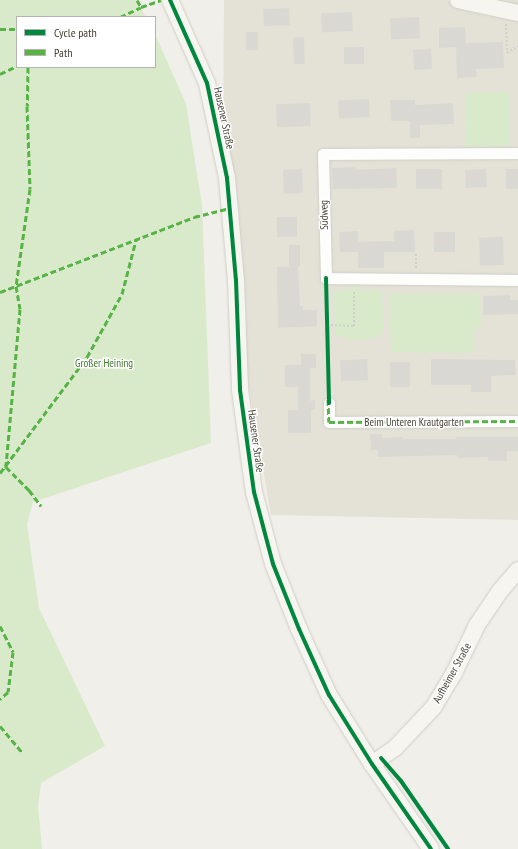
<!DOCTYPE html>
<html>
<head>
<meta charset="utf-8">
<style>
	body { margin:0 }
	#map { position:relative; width:518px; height:849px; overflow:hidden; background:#f0efea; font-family:"PT Sans Narrow",sans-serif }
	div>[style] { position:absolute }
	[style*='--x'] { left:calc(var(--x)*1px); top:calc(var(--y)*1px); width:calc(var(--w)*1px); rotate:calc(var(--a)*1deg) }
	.residential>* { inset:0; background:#e4e2d7 }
	.green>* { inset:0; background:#d9eacb; transform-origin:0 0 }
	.building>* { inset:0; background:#dad8d2; transform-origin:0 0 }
	.path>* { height:2px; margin-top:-1px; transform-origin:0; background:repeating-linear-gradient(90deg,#d1cfcb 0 2px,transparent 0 4px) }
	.roads { filter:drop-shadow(0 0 1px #cecdc7) drop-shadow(0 0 1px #cecdc7) }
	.street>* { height:11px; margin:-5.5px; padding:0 5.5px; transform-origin:5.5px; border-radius:5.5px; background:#fdfdfc }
	.secondary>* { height:16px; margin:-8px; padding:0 8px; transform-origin:8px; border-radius:8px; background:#f6f5ef }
	.quiet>* { height:3px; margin-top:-1.5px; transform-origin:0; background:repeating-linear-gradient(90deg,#57b346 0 6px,transparent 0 9px) }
	.cycleway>* { height:4px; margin:-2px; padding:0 2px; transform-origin:2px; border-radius:2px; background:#00873e }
	span { translate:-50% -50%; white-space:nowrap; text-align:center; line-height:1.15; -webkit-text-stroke:3px #fff; paint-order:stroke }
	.street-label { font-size:11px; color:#464236 }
	.park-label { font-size:11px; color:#3e762b }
	.legend { position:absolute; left:16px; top:16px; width:140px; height:52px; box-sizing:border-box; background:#fff; border:1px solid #b5b3af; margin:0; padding:5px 7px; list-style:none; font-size:12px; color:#464236 }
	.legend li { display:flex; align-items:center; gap:8px; height:20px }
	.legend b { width:20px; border:1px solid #b5b3af }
</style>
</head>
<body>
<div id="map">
	<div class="residential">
		<div style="clip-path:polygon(224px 0,518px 0,518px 520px,271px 515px,244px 360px,223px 127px)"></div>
	</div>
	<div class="green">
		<div style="clip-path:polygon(0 0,135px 0,146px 17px,17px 17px,17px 67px,155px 67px,155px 34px,186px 104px,202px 205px,211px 443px,33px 502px,27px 524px,39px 608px,105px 746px,41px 783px,38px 806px,42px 849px,0 849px)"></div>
		<div style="left:509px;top:92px;width:54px;height:44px;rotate:89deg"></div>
		<div style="clip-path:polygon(350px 285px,359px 286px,360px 291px,382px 290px,384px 333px,375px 338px,350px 340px,335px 334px,334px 291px,349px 291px)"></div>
		<div style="clip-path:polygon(480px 293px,481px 327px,473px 328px,474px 353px,391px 352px,389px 294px)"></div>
	</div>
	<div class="building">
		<div style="left:289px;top:8px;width:17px;height:26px;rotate:87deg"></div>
		<div style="left:352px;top:12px;width:19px;height:31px;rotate:87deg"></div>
		<div style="left:419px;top:17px;width:21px;height:29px;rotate:87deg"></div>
		<div style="clip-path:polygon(465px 27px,466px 43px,503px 42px,504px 68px,476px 69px,477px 77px,457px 78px,456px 47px,439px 48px,439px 28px)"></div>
		<div style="left:246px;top:32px;width:12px;height:18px"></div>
		<div style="left:304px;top:37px;width:27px;height:11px;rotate:88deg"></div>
		<div style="left:344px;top:47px;width:20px;height:17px"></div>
		<div style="left:431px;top:49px;width:20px;height:18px;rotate:87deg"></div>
		<div style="left:369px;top:99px;width:18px;height:31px;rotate:87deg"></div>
		<div style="clip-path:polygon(390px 100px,415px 100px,415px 105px,453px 103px,454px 124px,420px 125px,420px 138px,410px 138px,410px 121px,391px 121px)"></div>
		<div style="left:310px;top:103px;width:23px;height:34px;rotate:88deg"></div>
		<div style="clip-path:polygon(355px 167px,356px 170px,396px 168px,397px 188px,333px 189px,332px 168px)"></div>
		<div style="left:302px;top:169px;width:24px;height:19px;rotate:88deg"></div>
		<div style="left:442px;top:169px;width:20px;height:26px;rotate:90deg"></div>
		<div style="left:486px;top:169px;width:18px;height:21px;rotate:87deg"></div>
		<div style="left:518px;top:169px;width:20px;height:12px;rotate:90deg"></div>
		<div style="left:297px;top:217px;width:20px;height:20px;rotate:90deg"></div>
		<div style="clip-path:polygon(414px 230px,415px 252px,384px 252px,384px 268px,358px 268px,358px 252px,340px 252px,339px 232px,358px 231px,358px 242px,394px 241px,394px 231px)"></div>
		<div style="left:455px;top:232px;width:20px;height:21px;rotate:90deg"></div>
		<div style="left:503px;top:237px;width:28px;height:24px;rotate:88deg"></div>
		<div style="left:289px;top:245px;width:11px;height:21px"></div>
		<div style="clip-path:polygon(298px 266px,300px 306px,303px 306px,303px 310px,317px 310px,317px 326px,278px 328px,277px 267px)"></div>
		<div style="clip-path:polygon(510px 295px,510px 300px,518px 300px,518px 314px,483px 315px,483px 296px)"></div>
		<div style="clip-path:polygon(301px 354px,316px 354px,316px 368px,310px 368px,310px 401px,315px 400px,315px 410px,311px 410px,311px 433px,288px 433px,288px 410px,298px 410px,298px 387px,285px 387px,285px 365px,301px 365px)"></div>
		<div style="left:367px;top:359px;width:21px;height:27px;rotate:87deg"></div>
		<div style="clip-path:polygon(431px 359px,515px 360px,516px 375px,491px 376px,491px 392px,471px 392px,471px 385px,431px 385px)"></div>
		<div style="left:390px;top:362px;width:20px;height:25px"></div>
		<div style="clip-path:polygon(370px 434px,382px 434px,382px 438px,403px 437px,403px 439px,456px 439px,456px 437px,518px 437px,518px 451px,507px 451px,507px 461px,488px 461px,488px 457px,457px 458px,457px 455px,378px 457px,378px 450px,371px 450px)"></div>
	</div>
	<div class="path">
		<div style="--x:506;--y:24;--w:29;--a:88"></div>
		<div style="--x:507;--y:53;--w:13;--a:-32"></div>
		<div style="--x:416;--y:268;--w:15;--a:-90"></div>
		<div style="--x:327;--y:325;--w:27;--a:2"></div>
		<div style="--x:354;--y:326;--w:36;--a:-90"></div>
	</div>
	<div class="roads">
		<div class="street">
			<div style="--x:518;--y:153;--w:195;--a:179.7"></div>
			<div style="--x:323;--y:154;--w:124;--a:88.6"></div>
			<div style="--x:326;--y:278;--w:192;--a:0.6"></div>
			<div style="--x:329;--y:403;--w:19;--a:90"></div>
			<div style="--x:329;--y:422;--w:189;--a:-0.3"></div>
		</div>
		<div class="secondary">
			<div style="--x:170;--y:0;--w:91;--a:66"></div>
			<div style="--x:207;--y:83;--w:97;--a:78.1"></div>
			<div style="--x:227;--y:178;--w:102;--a:85"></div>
			<div style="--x:236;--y:280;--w:110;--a:87.9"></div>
			<div style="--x:240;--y:390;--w:103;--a:82.2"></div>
			<div style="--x:254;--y:492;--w:74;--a:75.2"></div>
			<div style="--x:273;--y:564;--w:70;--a:68.2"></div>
			<div style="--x:299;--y:629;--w:72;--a:65.6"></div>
			<div style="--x:329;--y:695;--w:81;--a:58.1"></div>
			<div style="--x:372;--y:764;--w:103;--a:55.2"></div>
			<div style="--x:458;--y:0;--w:61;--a:12.2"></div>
			<div style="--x:372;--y:764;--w:28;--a:-35"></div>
			<div style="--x:395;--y:748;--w:55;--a:-46.5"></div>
			<div style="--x:433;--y:708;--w:41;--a:-59"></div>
			<div style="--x:454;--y:673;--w:53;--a:-64.4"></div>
			<div style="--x:477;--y:625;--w:41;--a:-55.9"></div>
			<div style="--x:500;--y:591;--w:28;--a:-49"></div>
		</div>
	</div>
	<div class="quiet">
		<div style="--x:137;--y:0;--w:8;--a:60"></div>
		<div style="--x:141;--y:7;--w:21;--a:-19"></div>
		<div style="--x:120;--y:17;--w:23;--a:-25"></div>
		<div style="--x:0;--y:29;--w:17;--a:0"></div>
		<div style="--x:28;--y:67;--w:39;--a:91"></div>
		<div style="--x:27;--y:106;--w:83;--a:87.9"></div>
		<div style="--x:30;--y:189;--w:98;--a:98.2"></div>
		<div style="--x:16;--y:286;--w:23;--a:80"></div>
		<div style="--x:20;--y:309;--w:159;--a:95.1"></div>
		<div style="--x:6;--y:467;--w:33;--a:45"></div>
		<div style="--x:29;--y:490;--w:20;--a:53"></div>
		<div style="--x:0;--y:74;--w:19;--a:-25"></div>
		<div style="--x:0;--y:292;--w:208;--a:-21.1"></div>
		<div style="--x:194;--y:217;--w:36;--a:-14"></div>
		<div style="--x:328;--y:399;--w:23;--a:88"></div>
		<div style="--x:329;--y:422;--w:189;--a:-0.3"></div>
		<div style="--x:0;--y:473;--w:145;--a:-53.1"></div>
		<div style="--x:87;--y:357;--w:72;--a:-60.9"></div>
		<div style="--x:122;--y:294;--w:56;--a:-75.5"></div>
		<div style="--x:0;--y:626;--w:29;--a:63"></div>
		<div style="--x:13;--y:652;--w:40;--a:97.1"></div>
		<div style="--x:8;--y:692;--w:11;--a:139"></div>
		<div style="--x:0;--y:726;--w:35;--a:50"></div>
	</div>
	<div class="cycleway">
		<div style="--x:170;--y:0;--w:91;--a:66"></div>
		<div style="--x:207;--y:83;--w:97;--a:78.1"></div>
		<div style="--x:227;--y:178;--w:102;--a:85"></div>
		<div style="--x:236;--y:280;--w:110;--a:87.9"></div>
		<div style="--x:240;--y:390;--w:103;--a:82.2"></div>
		<div style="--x:254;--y:492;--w:74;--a:75.2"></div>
		<div style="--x:273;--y:564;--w:70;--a:68.2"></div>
		<div style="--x:299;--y:629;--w:72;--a:65.6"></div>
		<div style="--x:329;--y:695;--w:81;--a:58.1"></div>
		<div style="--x:372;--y:764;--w:103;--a:55.2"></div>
		<div style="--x:326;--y:278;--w:125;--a:88.6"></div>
		<div style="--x:381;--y:758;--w:30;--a:49"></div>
		<div style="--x:401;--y:781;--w:83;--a:55.3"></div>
	</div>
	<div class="street-label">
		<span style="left:224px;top:118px;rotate:78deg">Hausener Straße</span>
		<span style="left:324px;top:215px;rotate:-91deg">Südweg</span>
		<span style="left:414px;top:422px">Beim Unteren Krautgarten</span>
		<span style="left:256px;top:441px;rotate:82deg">Hausener Straße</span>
		<span style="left:452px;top:673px;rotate:-61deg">Aufheimer Straße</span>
	</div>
	<div class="park-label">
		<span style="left:104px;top:363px">Großer Heining</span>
	</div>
	<ul class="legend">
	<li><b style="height:5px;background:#00873e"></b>Cycle path</li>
	<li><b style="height:5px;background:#57b346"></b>Path</li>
	</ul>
</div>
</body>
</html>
